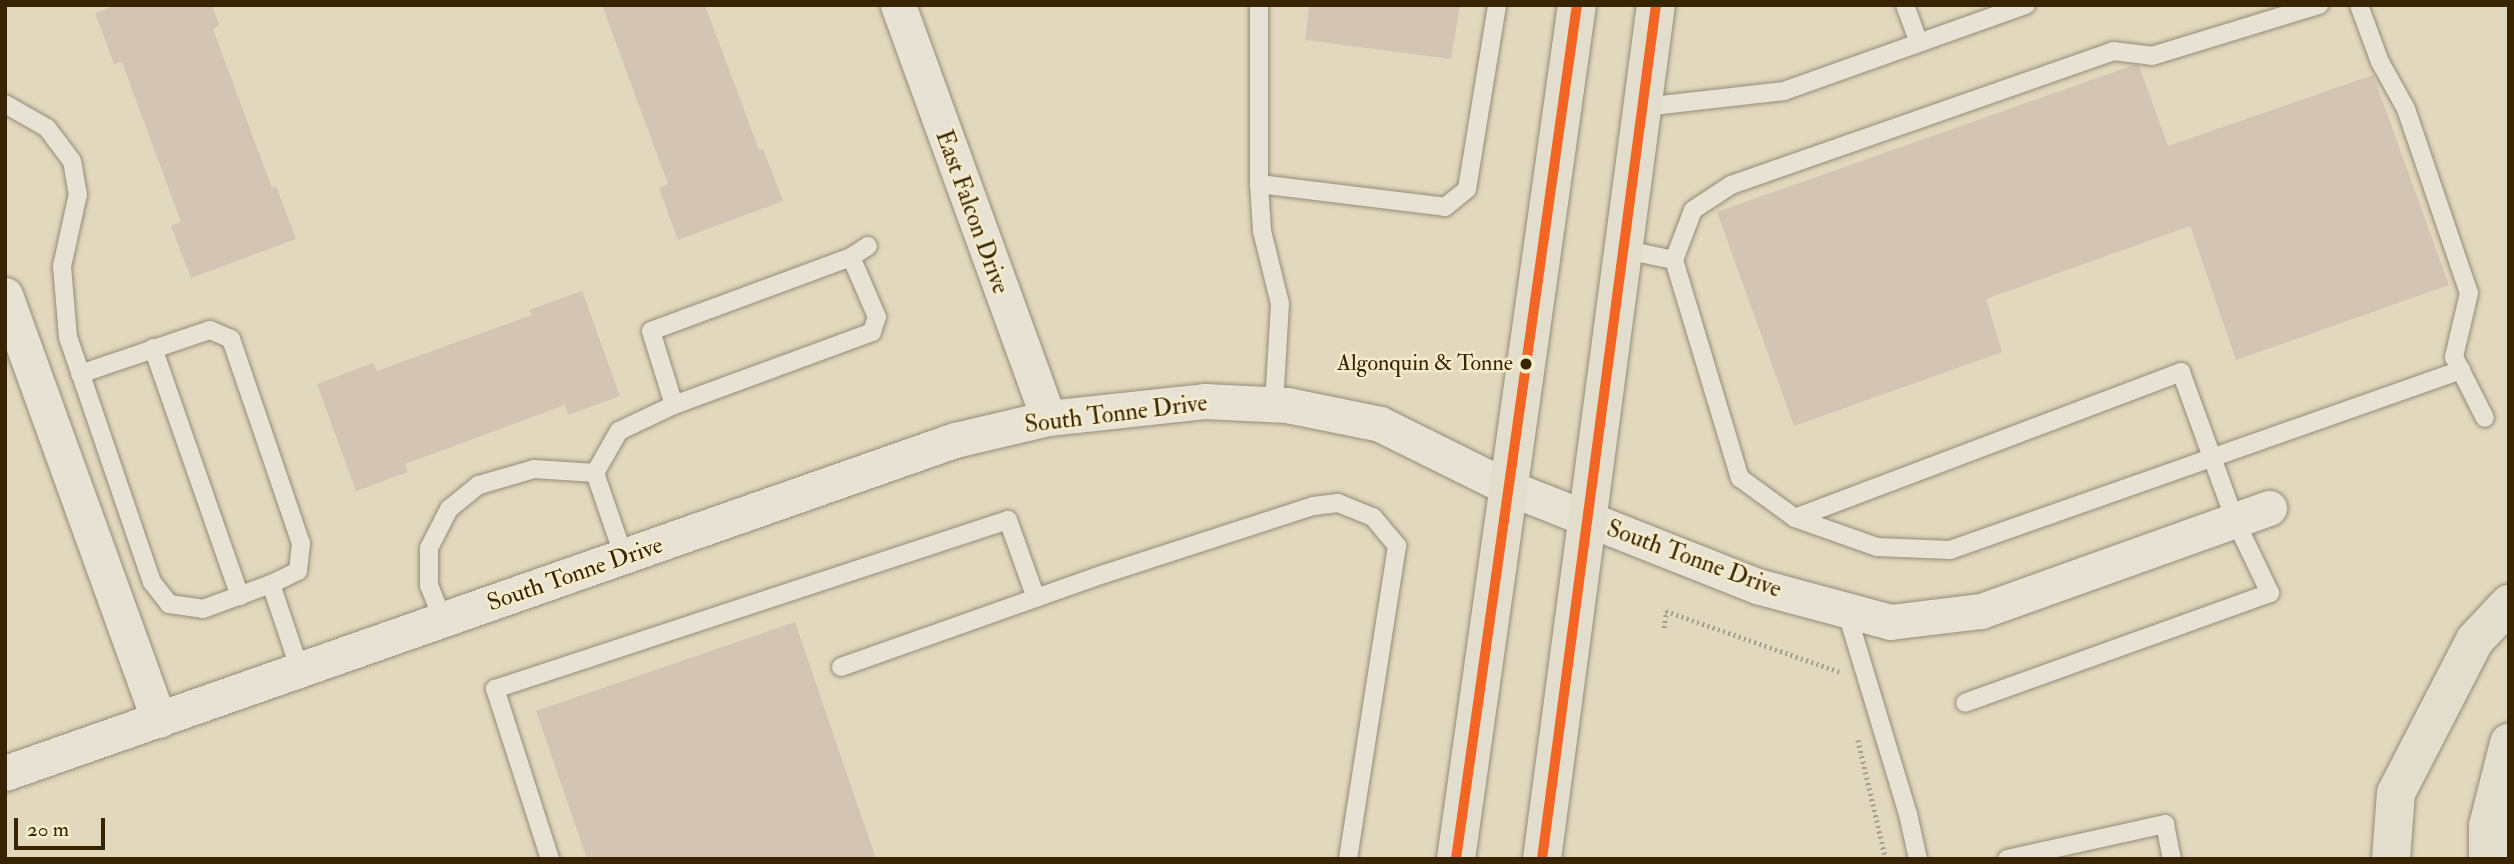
<!DOCTYPE html>
<html>
<head>
<meta charset="utf-8">
<style>
	body { margin:0 }
	#map { position:relative; width:2514px; height:864px; overflow:hidden; background:#e2d8bd; font-family:"IM FELL Double Pica",serif }
	div>[style] { position:absolute }
	[style*='--x'] { left:calc(var(--x)*1px); top:calc(var(--y)*1px); width:calc(var(--w)*1px); rotate:calc(var(--a)*1deg) }
	.building>* { inset:0; background:#d3c4b3 }
	.path>* { height:4.5px; margin-top:-2.25px; transform-origin:0; background:repeating-linear-gradient(90deg,#a59f92 0 2px,transparent 0 5.5px) }
	.roads { filter:drop-shadow(0 0 2px #948c78) drop-shadow(0 0 2px #948c78) }
	.service>* { height:18px; margin:-9px; padding:0 9px; transform-origin:9px; border-radius:9px; background:#e7e2d4 }
	.minor>* { height:35px; margin:-17.5px; padding:0 17.5px; transform-origin:17.5px; border-radius:17.5px; background:#e7e2d4 }
	.primary>* { height:38px; margin:-19px; padding:0 19px; transform-origin:19px; border-radius:19px; background:#e3ddcd }
	.motorway>* { height:38px; margin:-19px; padding:0 19px; transform-origin:19px; border-radius:19px; background:#e3ddcd }
	.bus-1>* { height:10px; margin:-5px; padding:0 5px; transform-origin:5px; border-radius:5px; background:#f26522 }
	.dots>* { width:19px; height:19px; translate:-50% -50%; box-sizing:border-box; border:4px solid #f6ebca; border-radius:50% }
	span { translate:-50% -50%; white-space:nowrap; text-align:center; line-height:1.15; -webkit-text-stroke:5px #f6ebca; paint-order:stroke }
	.bus-label { font-size:22px; color:#392402 }
	.right { translate:-100% -50%; text-align:right }
	.street-label { font-size:24px; color:#392402 }
	.frame { position:absolute; inset:0; border:7px solid #392402; pointer-events:none }
	.scale { position:absolute; left:14px; top:818px; width:91px; height:32px; box-sizing:border-box; border:4px solid #392402; border-top:0; padding-left:9px; font-size:21px; line-height:24px; white-space:nowrap; color:#392402; -webkit-text-stroke:5px #f6ebca; paint-order:stroke }
</style>
</head>
<body>
<div id="map">
	<div class="building">
		<div style="clip-path:polygon(117px 5px,212px 5px,219px 25px,213px 29px,272px 188px,276px 186px,296px 239px,191px 278px,171px 226px,181px 222px,122px 62px,114px 64px,95px 13px)"></div>
		<div style="clip-path:polygon(602px 5px,705px 5px,759px 150px,763px 149px,783px 201px,678px 240px,659px 188px,668px 184px)"></div>
		<div style="clip-path:polygon(1309px 5px,1460px 5px,1451px 59px,1305px 40px)"></div>
		<div style="clip-path:polygon(2134px 65px,2139px 66px,2168px 146px,2373px 75px,2449px 285px,2236px 360px,2190px 226px,1986px 299px,2002px 352px,1794px 426px,1717px 212px)"></div>
		<div style="clip-path:polygon(582px 291px,620px 396px,568px 415px,565px 405px,405px 464px,408px 472px,356px 491px,317px 384px,373px 363px,377px 371px,532px 315px,529px 310px)"></div>
		<div style="clip-path:polygon(795px 622px,876px 859px,587px 859px,536px 711px)"></div>
	</div>
	<div class="path">
		<div style="--x:1664;--y:628;--w:17;--a:-83"></div>
		<div style="--x:1666;--y:611;--w:184;--a:19.3"></div>
		<div style="--x:1858;--y:740;--w:122;--a:76.8"></div>
	</div>
	<div class="roads">
		<div class="service">
			<div style="--x:1259;--y:5;--w:179;--a:90"></div>
			<div style="--x:1259;--y:184;--w:47;--a:86.3"></div>
			<div style="--x:1262;--y:231;--w:75;--a:76.1"></div>
			<div style="--x:1280;--y:304;--w:101;--a:93.4"></div>
			<div style="--x:1905;--y:5;--w:40;--a:69.8"></div>
			<div style="--x:2359;--y:5;--w:61;--a:69.8"></div>
			<div style="--x:2380;--y:62;--w:54;--a:61"></div>
			<div style="--x:2406;--y:109;--w:194;--a:71.1"></div>
			<div style="--x:2469;--y:293;--w:66;--a:103.2"></div>
			<div style="--x:2454;--y:357;--w:68;--a:63.1"></div>
			<div style="--x:5;--y:104;--w:48;--a:29.7"></div>
			<div style="--x:47;--y:128;--w:41;--a:52.9"></div>
			<div style="--x:72;--y:161;--w:34;--a:80"></div>
			<div style="--x:78;--y:194;--w:74;--a:102.5"></div>
			<div style="--x:62;--y:266;--w:71;--a:85.2"></div>
			<div style="--x:68;--y:337;--w:259;--a:71.1"></div>
			<div style="--x:152;--y:582;--w:28;--a:52"></div>
			<div style="--x:169;--y:604;--w:34;--a:8"></div>
			<div style="--x:203;--y:609;--w:72;--a:-20.2"></div>
			<div style="--x:271;--y:584;--w:91;--a:71.4"></div>
			<div style="--x:1644;--y:107;--w:141;--a:-6.5"></div>
			<div style="--x:1784;--y:91;--w:257;--a:-19.6"></div>
			<div style="--x:1259;--y:184;--w:187;--a:7"></div>
			<div style="--x:1445;--y:207;--w:28;--a:-39"></div>
			<div style="--x:1467;--y:189;--w:186;--a:-80.7"></div>
			<div style="--x:1626;--y:250;--w:49;--a:11.8"></div>
			<div style="--x:1674;--y:260;--w:228;--a:73.2"></div>
			<div style="--x:1740;--y:478;--w:68;--a:36"></div>
			<div style="--x:1795;--y:518;--w:87;--a:19.5"></div>
			<div style="--x:1877;--y:547;--w:73;--a:2.4"></div>
			<div style="--x:1950;--y:550;--w:542;--a:-19.4"></div>
			<div style="--x:1674;--y:260;--w:53;--a:-69.2"></div>
			<div style="--x:1693;--y:210;--w:45;--a:-33.3"></div>
			<div style="--x:1731;--y:185;--w:405;--a:-19.3"></div>
			<div style="--x:2113;--y:51;--w:39;--a:7"></div>
			<div style="--x:2152;--y:56;--w:175;--a:-17"></div>
			<div style="--x:153;--y:348;--w:263;--a:70.7"></div>
			<div style="--x:80;--y:374;--w:137;--a:-18.7"></div>
			<div style="--x:210;--y:330;--w:23;--a:23"></div>
			<div style="--x:231;--y:339;--w:216;--a:71.1"></div>
			<div style="--x:301;--y:543;--w:28;--a:96"></div>
			<div style="--x:298;--y:571;--w:30;--a:154"></div>
			<div style="--x:674;--y:405;--w:211;--a:-20.2"></div>
			<div style="--x:872;--y:332;--w:16;--a:-72"></div>
			<div style="--x:877;--y:317;--w:65;--a:-113.4"></div>
			<div style="--x:1795;--y:518;--w:413;--a:-20.7"></div>
			<div style="--x:2181;--y:372;--w:158;--a:70"></div>
			<div style="--x:2235;--y:520;--w:81;--a:64.4"></div>
			<div style="--x:2270;--y:593;--w:324;--a:160.2"></div>
			<div style="--x:624;--y:557;--w:89;--a:-109"></div>
			<div style="--x:595;--y:473;--w:48;--a:-60.3"></div>
			<div style="--x:619;--y:431;--w:61;--a:-25.3"></div>
			<div style="--x:674;--y:405;--w:77;--a:-107.3"></div>
			<div style="--x:651;--y:331;--w:213;--a:-20.3"></div>
			<div style="--x:851;--y:257;--w:20;--a:-33"></div>
			<div style="--x:1846;--y:610;--w:213;--a:73.1"></div>
			<div style="--x:1908;--y:814;--w:46;--a:77.5"></div>
			<div style="--x:443;--y:620;--w:37;--a:-112"></div>
			<div style="--x:429;--y:586;--w:38;--a:-90"></div>
			<div style="--x:429;--y:548;--w:44;--a:-62.9"></div>
			<div style="--x:449;--y:509;--w:38;--a:-39"></div>
			<div style="--x:479;--y:485;--w:57;--a:-16.2"></div>
			<div style="--x:534;--y:469;--w:61;--a:3.8"></div>
			<div style="--x:841;--y:667;--w:279;--a:-19.5"></div>
			<div style="--x:1104;--y:574;--w:220;--a:-18"></div>
			<div style="--x:1313;--y:506;--w:25;--a:-7"></div>
			<div style="--x:1338;--y:503;--w:38;--a:22"></div>
			<div style="--x:1373;--y:517;--w:38;--a:50"></div>
			<div style="--x:1397;--y:546;--w:317;--a:98.9"></div>
			<div style="--x:550;--y:859;--w:179;--a:-107.9"></div>
			<div style="--x:495;--y:689;--w:540;--a:-18.23"></div>
			<div style="--x:1008;--y:520;--w:83;--a:70.3"></div>
			<div style="--x:2007;--y:859;--w:162;--a:-12.5"></div>
			<div style="--x:2165;--y:824;--w:36;--a:79"></div>
		</div>
		<div class="minor">
			<div style="--x:898;--y:5;--w:439;--a:70"></div>
			<div style="--x:5;--y:295;--w:452;--a:70.1"></div>
			<div style="--x:5;--y:773;--w:1007;--a:-19.32"></div>
			<div style="--x:955;--y:440;--w:96;--a:-13.3"></div>
			<div style="--x:1048;--y:418;--w:157;--a:-6.2"></div>
			<div style="--x:1204;--y:401;--w:83;--a:2.8"></div>
			<div style="--x:1287;--y:405;--w:95;--a:11.5"></div>
			<div style="--x:1380;--y:424;--w:142;--a:26.4"></div>
			<div style="--x:1507;--y:487;--w:269;--a:21.6"></div>
			<div style="--x:1757;--y:586;--w:138;--a:15.1"></div>
			<div style="--x:1890;--y:622;--w:92;--a:-6.9"></div>
			<div style="--x:1981;--y:611;--w:306;--a:-19.7"></div>
		</div>
		<div class="primary">
			<div style="--x:1456;--y:859;--w:863;--a:-81.94"></div>
			<div style="--x:1542;--y:859;--w:862;--a:-82.4"></div>
		</div>
		<div class="motorway">
			<div style="--x:2391;--y:859;--w:66;--a:-85.7"></div>
			<div style="--x:2396;--y:793;--w:172;--a:-62.7"></div>
			<div style="--x:2475;--y:640;--w:50;--a:-46.6"></div>
			<div style="--x:2488;--y:859;--w:33;--a:-90"></div>
			<div style="--x:2488;--y:826;--w:86;--a:-75.8"></div>
		</div>
	</div>
	<div class="bus-1">
		<div style="--x:1456;--y:859;--w:863;--a:-81.94"></div>
		<div style="--x:1542;--y:859;--w:862;--a:-82.4"></div>
	</div>
	<div class="dots">
		<div style="left:1526px;top:364px;background:#392402"></div>
	</div>
	<div class="bus-label">
		<span class="right" style="left:1513px;top:364px">Algonquin &amp; Tonne</span>
	</div>
	<div class="street-label">
		<span style="left:972px;top:212px;rotate:70deg">East Falcon Drive</span>
		<span style="left:1116px;top:414px;rotate:-7deg">South Tonne Drive</span>
		<span style="left:1694px;top:559px;rotate:20deg">South Tonne Drive</span>
		<span style="left:575px;top:574px;rotate:-19deg">South Tonne Drive</span>
	</div>
	<div class="frame"></div>
	<div class="scale">20 m</div>
</div>
</body>
</html>
